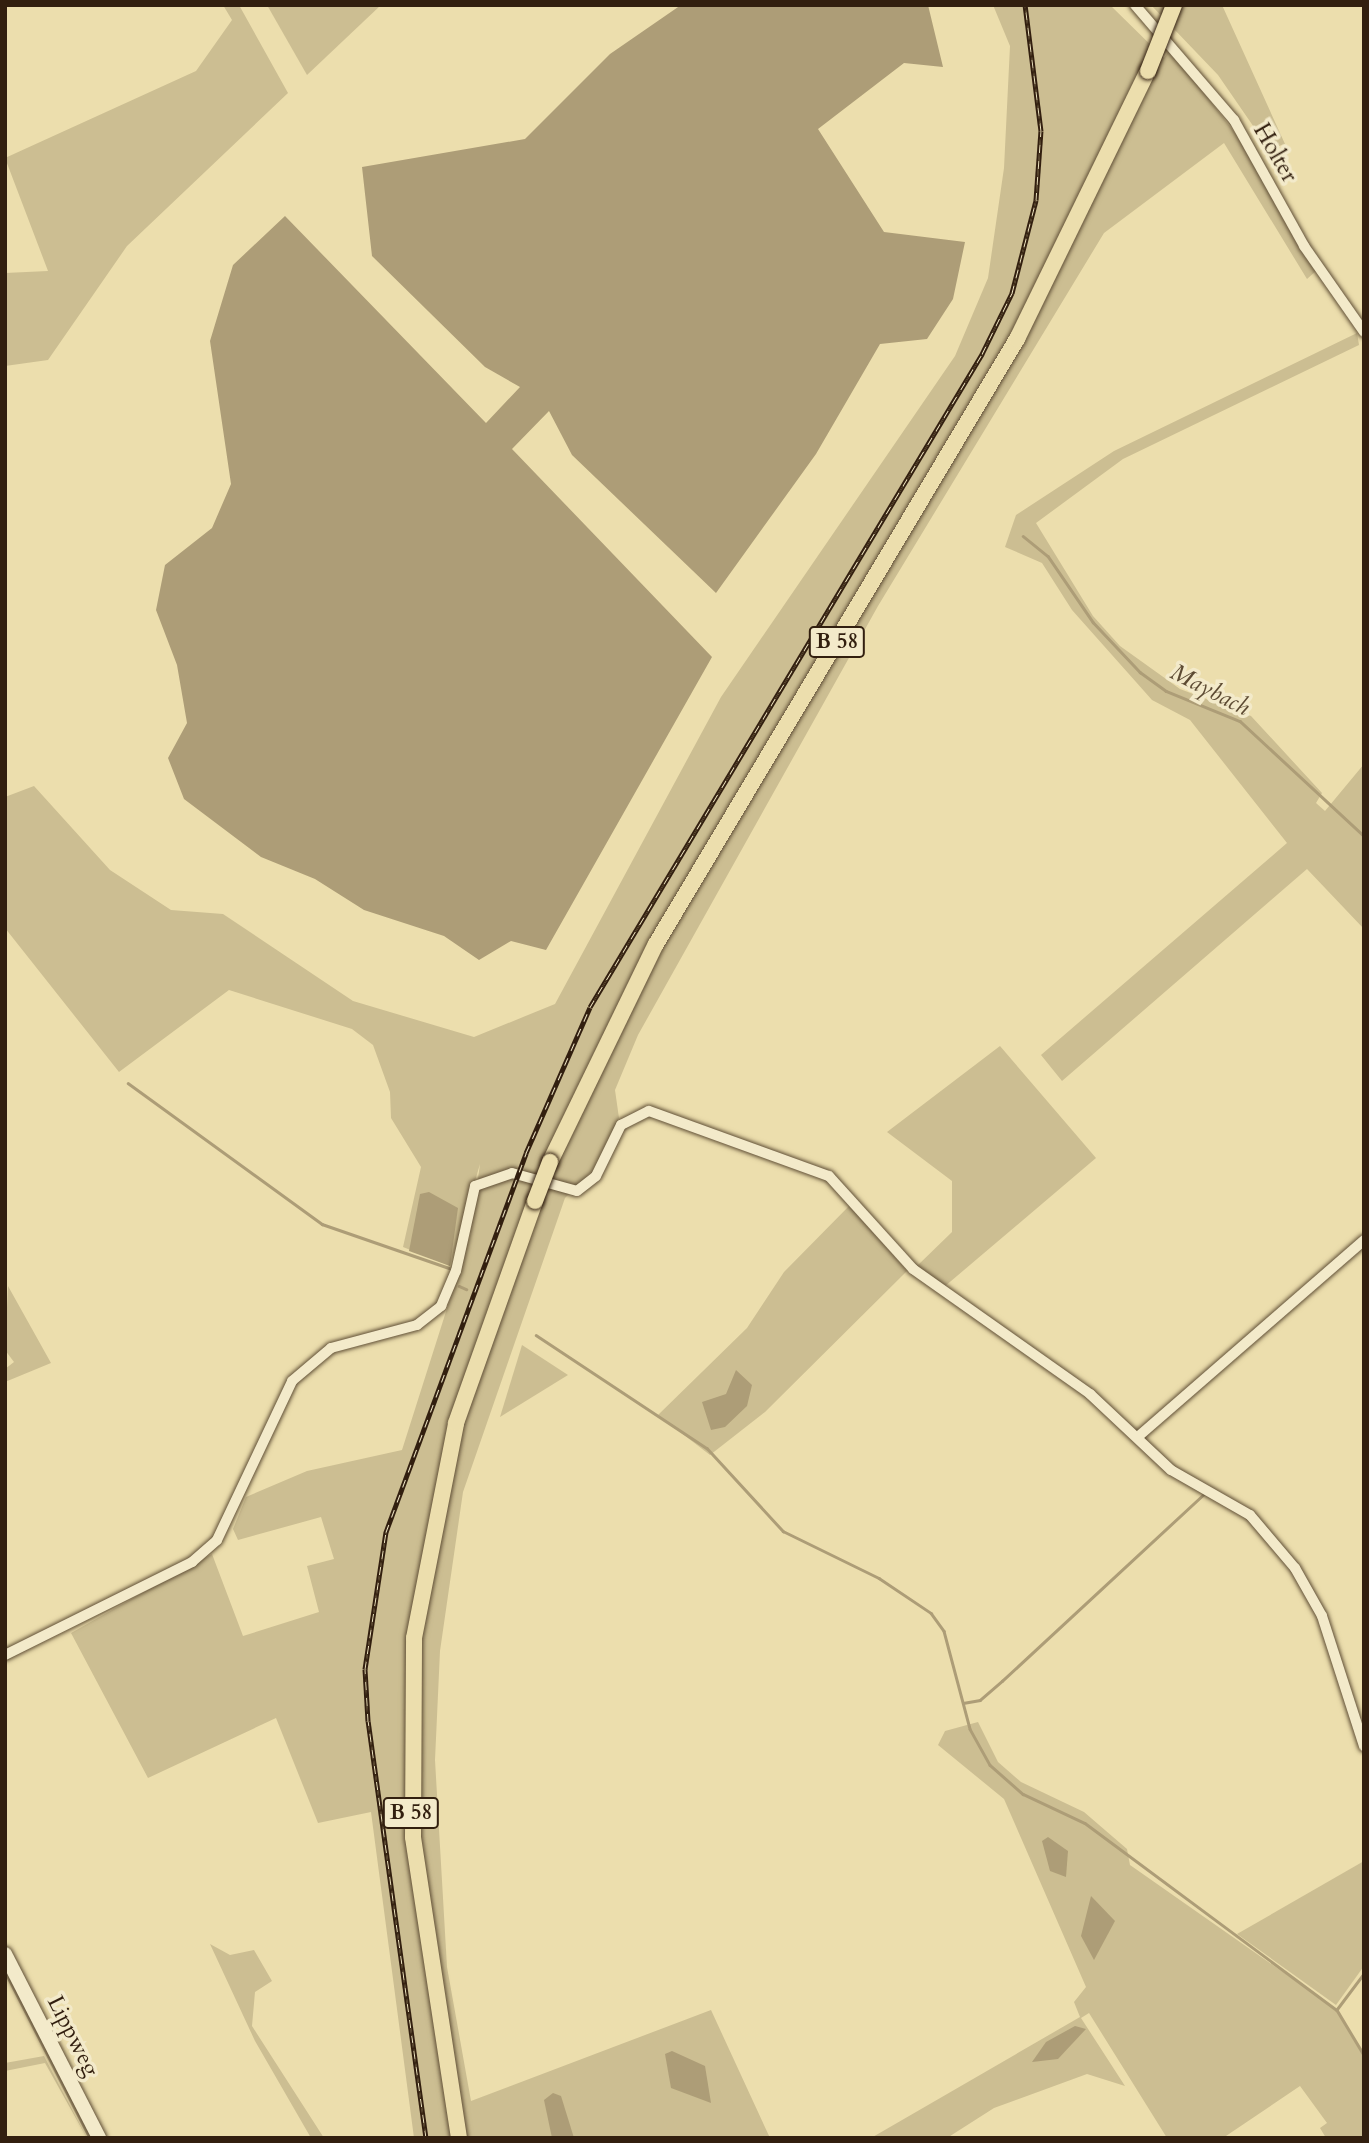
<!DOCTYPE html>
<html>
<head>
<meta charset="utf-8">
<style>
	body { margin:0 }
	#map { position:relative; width:1369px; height:2143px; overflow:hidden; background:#ecdead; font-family:Cardo,serif }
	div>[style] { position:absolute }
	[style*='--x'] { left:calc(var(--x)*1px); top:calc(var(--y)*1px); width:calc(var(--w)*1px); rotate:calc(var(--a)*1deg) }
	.green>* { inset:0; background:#ccbe92 }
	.water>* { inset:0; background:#ad9d77 }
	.stream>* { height:2.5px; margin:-1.25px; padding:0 1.25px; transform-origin:1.25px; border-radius:1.25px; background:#ad9d77 }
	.roads { filter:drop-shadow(0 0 2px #604f36) drop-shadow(0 0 2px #604f36) }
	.street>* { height:10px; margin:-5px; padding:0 5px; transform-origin:5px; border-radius:5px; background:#f3eaca }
	.secondary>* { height:14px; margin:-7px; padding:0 7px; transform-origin:7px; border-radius:7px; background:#f3eaca }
	.primary>* { height:16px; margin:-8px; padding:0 8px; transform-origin:8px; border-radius:8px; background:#ecdead }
	.rail>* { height:5px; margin-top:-2.5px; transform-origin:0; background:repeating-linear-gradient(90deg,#f3eaca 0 8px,#321f0f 0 16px); box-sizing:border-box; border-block:2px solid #321f0f }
	.bridges { filter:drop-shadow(0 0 2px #321f0f) drop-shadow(0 0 2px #321f0f) }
	.primary-bridge>* { height:16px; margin:-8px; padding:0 8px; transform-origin:8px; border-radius:8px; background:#ecdead }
	span { translate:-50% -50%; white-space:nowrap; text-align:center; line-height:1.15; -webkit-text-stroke:7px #f3eaca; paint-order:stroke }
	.shield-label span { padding:2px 5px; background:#f3eaca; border:2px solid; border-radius:5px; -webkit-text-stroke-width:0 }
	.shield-label { font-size:21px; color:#321f0f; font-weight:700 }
	.street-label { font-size:23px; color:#321f0f }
	.water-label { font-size:24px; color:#5d4b33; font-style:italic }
	.frame { position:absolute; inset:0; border:7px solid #321f0f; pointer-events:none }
</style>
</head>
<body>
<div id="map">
	<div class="green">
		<div style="clip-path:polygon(223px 5px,239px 5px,288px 93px,127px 246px,48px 360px,5px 366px,5px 273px,48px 271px,5px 158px,196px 71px,232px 20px)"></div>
		<div style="clip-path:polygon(267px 5px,381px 5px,307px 75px)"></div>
		<div style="clip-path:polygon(993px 5px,1110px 5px,1164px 58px,1170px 49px,1245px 146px,1316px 271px,1307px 279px,1224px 143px,1104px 233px,878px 606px,638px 1035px,615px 1090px,619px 1118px,593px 1170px,565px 1198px,463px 1492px,440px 1651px,435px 1760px,447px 1967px,471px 2101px,711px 2010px,770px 2138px,414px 2138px,371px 1812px,318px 1823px,276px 1718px,148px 1778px,71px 1633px,212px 1554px,243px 1636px,319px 1612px,307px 1566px,334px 1559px,321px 1517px,238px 1540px,233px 1529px,246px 1497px,307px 1471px,402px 1450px,470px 1236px,480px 1164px,450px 1266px,403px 1247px,421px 1167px,391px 1118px,390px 1092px,373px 1045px,352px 1029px,229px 990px,119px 1072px,5px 928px,5px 797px,34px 786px,110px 870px,171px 910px,223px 914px,353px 1001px,474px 1037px,555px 1004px,721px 697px,955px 356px,988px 278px,1004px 168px,1010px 46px)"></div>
		<div style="clip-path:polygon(1151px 5px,1222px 5px,1285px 144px,1269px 149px,1218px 75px)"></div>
		<div style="clip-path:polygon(1357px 333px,1359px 345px,1123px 459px,1036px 523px,1093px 616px,1120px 646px,1180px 689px,1251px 716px,1322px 793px,1316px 803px,1325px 811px,1364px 764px,1364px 929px,1307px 869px,1062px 1081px,1041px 1055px,1287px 843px,1190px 720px,1152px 700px,1072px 610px,1042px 563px,1005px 547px,1016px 515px,1114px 451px)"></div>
		<div style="clip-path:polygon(1000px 1046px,1096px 1158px,944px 1287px,917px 1266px,952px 1232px,952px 1181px,887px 1132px)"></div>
		<div style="clip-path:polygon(850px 1205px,907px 1271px,765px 1412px,710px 1455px,658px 1415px,747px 1328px,784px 1272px)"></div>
		<div style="clip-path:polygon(8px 1286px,51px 1363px,5px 1382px,5px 1369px,14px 1362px,5px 1350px)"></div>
		<div style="clip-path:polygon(522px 1345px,568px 1375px,500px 1417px)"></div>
		<div style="clip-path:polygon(978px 1722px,998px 1762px,1021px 1782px,1084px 1812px,1127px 1849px,1130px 1865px,1337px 2010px,1364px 2056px,1364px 2138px,1326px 2138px,1320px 2128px,1327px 2123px,1300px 2086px,1223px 2138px,1167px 2138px,1089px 2013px,1081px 2018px,1125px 2086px,1087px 2074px,994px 2108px,947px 2138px,871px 2138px,1080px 2017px,1074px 2002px,1086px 1987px,1004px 1799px,938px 1745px,945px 1731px)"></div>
		<div style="clip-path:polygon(1364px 1861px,1364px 1966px,1336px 2005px,1237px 1934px)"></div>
		<div style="clip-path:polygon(210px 1944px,230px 1955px,254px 1950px,272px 1981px,255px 1992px,252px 2026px,324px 2138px,311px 2138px,255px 2041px)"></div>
		<div style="clip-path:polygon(44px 2056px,87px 2138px,45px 2063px,5px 2071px,5px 2063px)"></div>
	</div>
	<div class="water">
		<div style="clip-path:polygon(681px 5px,928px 5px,943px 67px,904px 63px,818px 129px,884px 232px,965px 242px,953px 299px,927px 339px,880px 344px,816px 454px,716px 593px,572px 455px,549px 411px,512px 449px,712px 657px,546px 950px,511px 941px,479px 960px,444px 936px,364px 910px,315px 879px,261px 857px,184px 799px,168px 758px,187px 723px,177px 665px,156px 610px,165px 565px,212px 528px,231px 484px,210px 341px,233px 265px,285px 216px,486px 423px,520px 387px,485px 367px,372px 256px,362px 167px,525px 139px,610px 54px)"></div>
		<div style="clip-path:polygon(429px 1192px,458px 1208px,450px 1266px,409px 1251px,420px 1194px)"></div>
		<div style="clip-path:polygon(736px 1370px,752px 1385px,747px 1406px,725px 1427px,711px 1430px,702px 1402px,726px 1394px)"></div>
		<div style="clip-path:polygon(1048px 1837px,1068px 1851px,1066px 1877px,1050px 1871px,1042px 1841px)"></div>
		<div style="clip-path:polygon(1091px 1896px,1115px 1921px,1094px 1960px,1081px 1936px)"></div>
		<div style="clip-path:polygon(1075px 2026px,1086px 2029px,1058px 2059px,1032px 2062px,1046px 2042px)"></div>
		<div style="clip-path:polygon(672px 2051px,705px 2066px,711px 2103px,671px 2088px,665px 2054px)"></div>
		<div style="clip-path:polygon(553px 2093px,561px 2096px,574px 2138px,552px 2138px,544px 2100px)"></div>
	</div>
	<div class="stream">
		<div style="--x:1023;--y:536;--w:32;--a:39"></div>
		<div style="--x:1048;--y:556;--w:80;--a:55.7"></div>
		<div style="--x:1093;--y:622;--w:69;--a:46.8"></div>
		<div style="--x:1140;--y:672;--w:32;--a:36"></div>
		<div style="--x:1166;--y:691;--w:80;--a:22.1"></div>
		<div style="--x:1240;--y:721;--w:169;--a:42.8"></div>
		<div style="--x:128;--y:1083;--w:240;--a:36"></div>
		<div style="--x:322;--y:1224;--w:134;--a:19.1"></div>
		<div style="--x:459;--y:1286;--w:8;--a:23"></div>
		<div style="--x:536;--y:1335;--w:205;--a:33.5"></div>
		<div style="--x:707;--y:1448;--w:113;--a:47.5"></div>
		<div style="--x:783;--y:1531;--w:107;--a:26.1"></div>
		<div style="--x:879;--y:1578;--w:63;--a:33.9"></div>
		<div style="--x:931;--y:1613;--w:22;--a:54"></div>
		<div style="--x:944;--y:1631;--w:101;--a:75.1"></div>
		<div style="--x:970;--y:1729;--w:41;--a:60.9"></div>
		<div style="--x:990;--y:1765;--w:44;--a:41.3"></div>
		<div style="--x:1023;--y:1794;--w:68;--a:25.1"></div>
		<div style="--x:1085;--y:1823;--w:314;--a:36.6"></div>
		<div style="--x:963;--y:1703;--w:17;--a:-10"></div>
		<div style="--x:980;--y:1700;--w:29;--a:-41"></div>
		<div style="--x:1002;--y:1681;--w:275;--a:-42.8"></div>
		<div style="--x:5;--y:1971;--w:187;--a:63"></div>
		<div style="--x:1364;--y:1974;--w:45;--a:126.9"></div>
		<div style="--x:1337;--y:2010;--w:52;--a:59"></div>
	</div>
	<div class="roads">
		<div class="street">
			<div style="--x:1135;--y:5;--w:152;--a:49.3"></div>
			<div style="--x:1234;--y:120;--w:144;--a:60.9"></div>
			<div style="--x:1304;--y:246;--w:105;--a:55.1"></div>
			<div style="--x:1140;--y:1435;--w:297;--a:-41"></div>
			<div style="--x:5;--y:1655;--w:209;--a:-26.4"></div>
			<div style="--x:192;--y:1562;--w:33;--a:-41"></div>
			<div style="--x:217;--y:1540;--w:176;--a:-64.7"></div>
			<div style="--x:292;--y:1381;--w:51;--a:-40.2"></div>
			<div style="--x:331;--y:1348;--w:89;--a:-15"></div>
			<div style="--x:417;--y:1325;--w:31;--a:-38"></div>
			<div style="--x:441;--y:1306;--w:38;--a:-67"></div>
			<div style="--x:456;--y:1271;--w:87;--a:-77.4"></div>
			<div style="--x:475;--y:1186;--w:39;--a:-19"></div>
			<div style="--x:512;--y:1173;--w:67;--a:15.5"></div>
			<div style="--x:577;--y:1191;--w:24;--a:-38"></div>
			<div style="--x:596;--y:1176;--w:57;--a:-63.9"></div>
			<div style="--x:621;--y:1125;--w:31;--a:-27"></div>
			<div style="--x:649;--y:1111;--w:191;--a:19.9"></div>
			<div style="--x:829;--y:1176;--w:125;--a:47.9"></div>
			<div style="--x:913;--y:1269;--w:217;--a:35.2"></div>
			<div style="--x:1090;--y:1394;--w:111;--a:43.2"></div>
			<div style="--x:1171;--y:1470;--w:91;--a:29.7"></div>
			<div style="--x:1250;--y:1515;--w:70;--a:49.7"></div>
			<div style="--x:1295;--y:1568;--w:55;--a:60.6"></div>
			<div style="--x:1322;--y:1616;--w:137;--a:72.1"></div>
		</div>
		<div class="secondary">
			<div style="--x:5;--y:1954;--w:207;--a:62.9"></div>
		</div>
		<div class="primary">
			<div style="--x:550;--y:1162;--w:242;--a:-64.1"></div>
			<div style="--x:656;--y:944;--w:705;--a:-59.18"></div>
			<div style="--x:1017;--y:339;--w:298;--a:-64"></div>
			<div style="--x:459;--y:2138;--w:304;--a:-98.7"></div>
			<div style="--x:413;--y:1837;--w:199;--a:-89.7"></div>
			<div style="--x:414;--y:1638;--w:219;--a:-78.9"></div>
			<div style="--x:456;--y:1423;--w:236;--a:-70.4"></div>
		</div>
	</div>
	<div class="rail">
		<div style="--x:426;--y:2138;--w:421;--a:-97.9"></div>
		<div style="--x:368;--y:1721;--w:52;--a:-93.3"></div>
		<div style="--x:365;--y:1669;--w:139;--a:-81.3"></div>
		<div style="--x:386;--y:1532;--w:404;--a:-69.7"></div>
		<div style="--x:526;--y:1153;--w:159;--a:-66.3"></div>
		<div style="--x:590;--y:1007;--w:762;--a:-59.02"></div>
		<div style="--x:982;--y:354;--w:68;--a:-63.8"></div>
		<div style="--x:1012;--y:293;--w:96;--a:-75.5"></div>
		<div style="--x:1036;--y:200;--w:69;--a:-85.9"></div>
		<div style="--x:1041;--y:131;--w:127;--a:-97.2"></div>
	</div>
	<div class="bridges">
		<div class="primary-bridge">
			<div style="--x:1148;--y:71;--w:71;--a:-68.5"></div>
			<div style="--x:535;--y:1201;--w:42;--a:-69"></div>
		</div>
	</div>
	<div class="shield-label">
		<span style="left:837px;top:642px">B 58</span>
		<span style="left:411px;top:1813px">B 58</span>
	</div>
	<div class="street-label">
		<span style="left:1275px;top:153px;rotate:60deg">Holter</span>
		<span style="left:73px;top:2036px;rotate:63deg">Lippweg</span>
	</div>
	<div class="water-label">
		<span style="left:1210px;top:690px;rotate:27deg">Maybach</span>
	</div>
	<div class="frame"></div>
</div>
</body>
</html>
